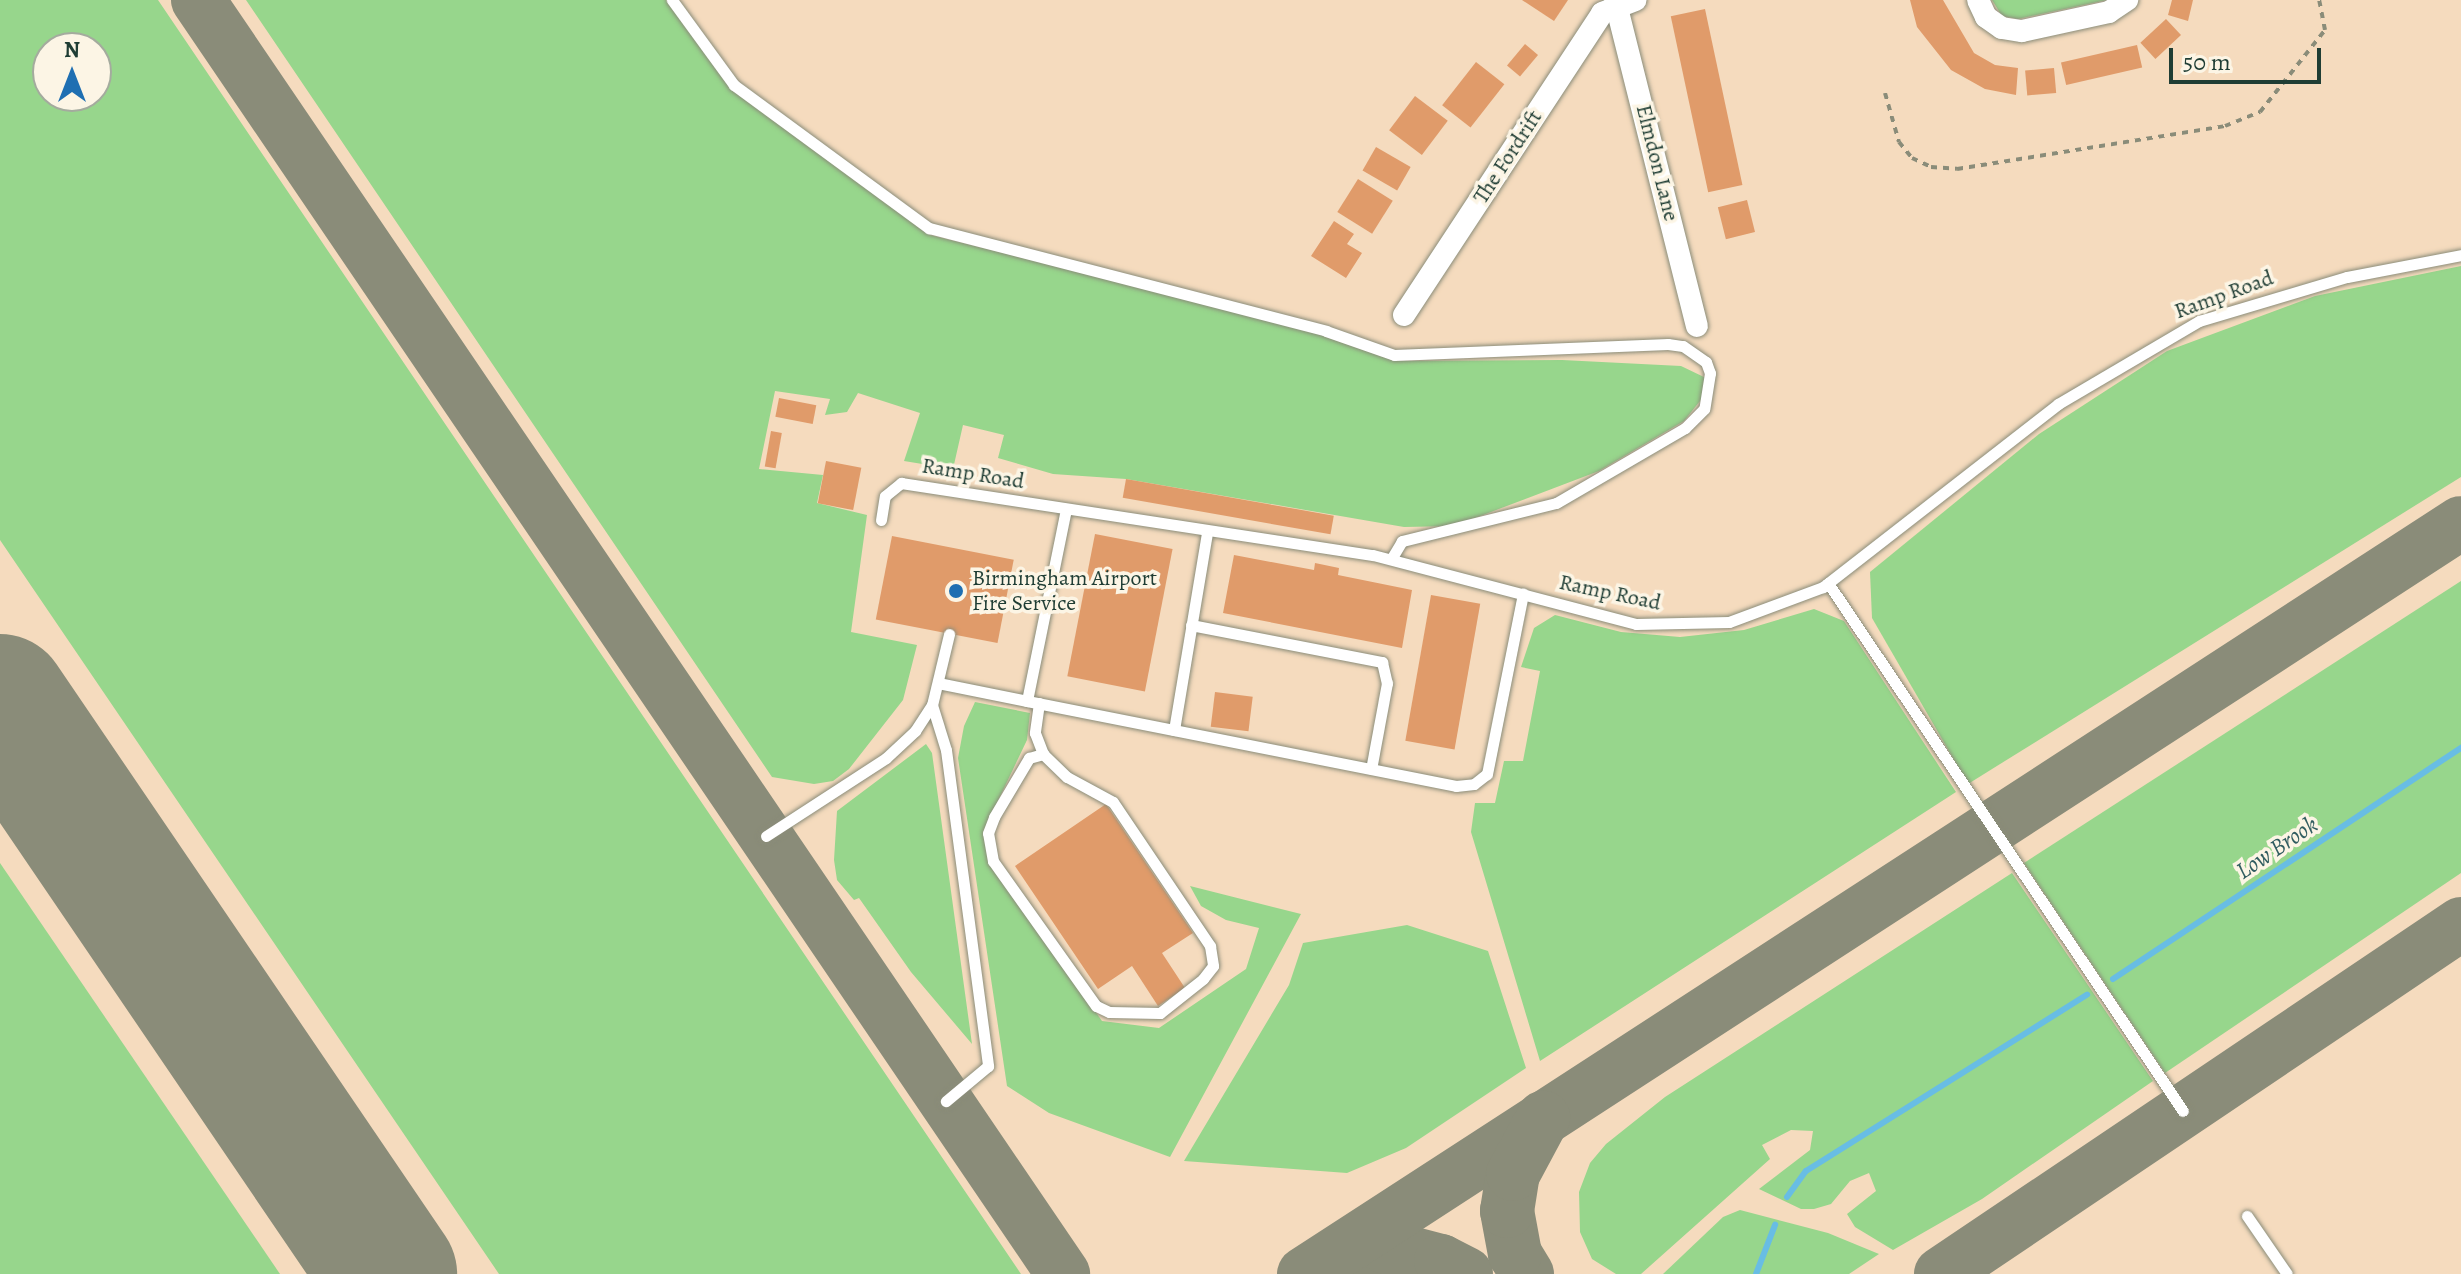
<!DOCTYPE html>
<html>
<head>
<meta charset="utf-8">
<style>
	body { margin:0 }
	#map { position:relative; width:2461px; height:1274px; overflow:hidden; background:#f5dbbe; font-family:Alegreya,serif }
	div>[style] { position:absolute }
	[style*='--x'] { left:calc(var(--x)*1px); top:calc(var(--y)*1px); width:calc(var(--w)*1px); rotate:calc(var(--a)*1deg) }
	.green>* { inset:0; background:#97d68c }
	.stream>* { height:6px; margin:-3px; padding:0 3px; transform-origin:3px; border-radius:3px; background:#68bde4 }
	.taxiway>* { height:54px; margin:-27px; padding:0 27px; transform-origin:27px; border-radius:27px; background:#8a8c79 }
	.runway>* { height:136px; margin:-68px; padding:0 68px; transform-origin:68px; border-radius:68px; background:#8a8c79 }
	.building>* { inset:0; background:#e09b6a; transform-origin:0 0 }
	.path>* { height:4px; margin-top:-2px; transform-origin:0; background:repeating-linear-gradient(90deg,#8a8c79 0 6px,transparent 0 12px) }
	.roads { filter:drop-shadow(0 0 2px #8a8c79) drop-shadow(0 0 2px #8a8c79) }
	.service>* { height:11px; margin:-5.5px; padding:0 5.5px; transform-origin:5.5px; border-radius:5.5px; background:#fff }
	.minor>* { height:22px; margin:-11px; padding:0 11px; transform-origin:11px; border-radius:11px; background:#fff }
	.dots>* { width:22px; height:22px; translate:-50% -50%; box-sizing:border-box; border:4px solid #fcf5e5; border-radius:50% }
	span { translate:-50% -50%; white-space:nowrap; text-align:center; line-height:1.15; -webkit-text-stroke:7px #fcf5e5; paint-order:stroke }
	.street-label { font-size:22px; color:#1f3d34 }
	.poi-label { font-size:22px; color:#1f3d34 }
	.left { translate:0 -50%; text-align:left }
	.water-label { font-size:24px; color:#315d60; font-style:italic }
	.north { position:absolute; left:32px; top:32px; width:80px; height:80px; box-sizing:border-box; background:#fcf5e5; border:2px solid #a4ab9e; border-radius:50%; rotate:0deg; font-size:22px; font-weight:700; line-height:32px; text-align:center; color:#1f3d34 }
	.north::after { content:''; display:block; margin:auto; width:28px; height:36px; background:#1f6fb2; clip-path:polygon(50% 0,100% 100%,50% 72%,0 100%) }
	.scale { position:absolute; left:2169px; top:48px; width:152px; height:36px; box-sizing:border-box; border:4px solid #1f3d34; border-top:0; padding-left:10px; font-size:24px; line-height:28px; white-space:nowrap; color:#1f3d34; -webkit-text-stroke:6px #fcf5e5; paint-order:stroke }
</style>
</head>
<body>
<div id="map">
	<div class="green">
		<div style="clip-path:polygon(evenodd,0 0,158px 0,1021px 1274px,499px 1274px,0 540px,0 0,48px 48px,96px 48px,96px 96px,48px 96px,48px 48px)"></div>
		<div style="clip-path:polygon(246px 0,666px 0,730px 84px,930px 235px,1280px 321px,1395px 361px,1562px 360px,1681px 366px,1706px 378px,1704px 396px,1684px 421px,1599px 471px,1454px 526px,1404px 527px,1126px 479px,1053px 474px,998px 458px,1004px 435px,963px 425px,953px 469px,904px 461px,920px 413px,858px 393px,847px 412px,825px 415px,830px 399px,775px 391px,759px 469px,823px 475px,817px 503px,867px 515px,851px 632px,917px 645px,903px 700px,849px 769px,833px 781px,814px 784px,772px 777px)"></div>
		<div style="clip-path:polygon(1992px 0,2107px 0,2018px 19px,2002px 16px)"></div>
		<div style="clip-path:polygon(2461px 266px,2461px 477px,1968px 784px,1872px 618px,1870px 572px,2039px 434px,2167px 351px,2315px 296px)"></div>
		<div style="clip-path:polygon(2461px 581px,2461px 873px,2165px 1073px,2024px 863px)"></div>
		<div style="clip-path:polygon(1814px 609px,1844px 621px,1956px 792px,1540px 1061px,1471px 832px,1475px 803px,1495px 803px,1504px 761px,1523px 761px,1540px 671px,1521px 667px,1534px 628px,1555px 615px,1621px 632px,1680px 637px,1744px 630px)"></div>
		<div style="clip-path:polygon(975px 702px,1030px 713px,1027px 740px,995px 807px,991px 862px,1102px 1021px,1159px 1028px,1246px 969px,1259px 928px,1226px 920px,1201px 906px,1190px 886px,1301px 914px,1170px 1157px,1049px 1113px,1007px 1086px,958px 758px,964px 726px)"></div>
		<div style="clip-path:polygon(926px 744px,932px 753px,972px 1044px,911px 972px,859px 898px,854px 900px,837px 880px,834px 860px,837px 811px)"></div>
		<div style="clip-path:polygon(0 863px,280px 1274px,0 1274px)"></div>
		<div style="clip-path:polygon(2012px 873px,2153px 1081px,1982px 1199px,1893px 1250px,1855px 1227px,1847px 1214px,1876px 1191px,1869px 1173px,1850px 1181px,1831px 1204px,1814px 1209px,1801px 1209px,1759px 1189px,1810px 1150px,1813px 1131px,1791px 1130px,1762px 1145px,1770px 1159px,1641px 1274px,1616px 1274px,1592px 1259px,1580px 1232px,1579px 1192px,1590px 1163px,1606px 1144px,1665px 1097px)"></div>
		<div style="clip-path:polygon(1407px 925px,1488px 951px,1526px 1068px,1406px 1148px,1347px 1173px,1184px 1161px,1289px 985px,1303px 943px)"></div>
		<div style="clip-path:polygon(1740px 1210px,1828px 1233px,1879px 1254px,1849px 1274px,1663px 1274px,1723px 1217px)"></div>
	</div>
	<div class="stream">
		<div style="--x:2113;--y:979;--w:418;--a:-33.6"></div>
		<div style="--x:1787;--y:1197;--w:32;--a:-54"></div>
		<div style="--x:1806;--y:1171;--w:332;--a:-32.1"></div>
		<div style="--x:1756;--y:1274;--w:53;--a:-68.8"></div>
	</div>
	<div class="taxiway">
		<div style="--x:198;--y:0;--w:1540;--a:55.82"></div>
		<div style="--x:1335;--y:1258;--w:49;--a:-14"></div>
		<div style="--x:1383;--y:1246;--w:60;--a:14.5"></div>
		<div style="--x:1441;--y:1261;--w:28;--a:27"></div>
		<div style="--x:1304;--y:1274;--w:1379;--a:-32.99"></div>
		<div style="--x:1527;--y:1274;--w:23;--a:-121"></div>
		<div style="--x:1515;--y:1254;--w:44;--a:-100.5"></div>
		<div style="--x:1507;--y:1211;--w:37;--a:-81"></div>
		<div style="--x:1513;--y:1174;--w:64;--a:-61.8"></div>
		<div style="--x:1941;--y:1274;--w:627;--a:-33.94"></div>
	</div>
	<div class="runway">
		<div style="--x:0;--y:702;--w:692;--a:55.78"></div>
	</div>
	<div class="building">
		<div style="clip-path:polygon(1522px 0,1568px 0,1554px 21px)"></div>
		<div style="clip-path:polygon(1910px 0,1943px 0,1974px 53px,1995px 65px,2018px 68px,2016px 95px,1985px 89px,1951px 70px,1917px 27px)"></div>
		<div style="clip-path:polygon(2172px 0,2193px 0,2188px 21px,2168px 15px)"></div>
		<div style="left:1705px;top:9px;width:180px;height:35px;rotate:78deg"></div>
		<div style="left:2166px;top:19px;width:22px;height:35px;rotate:47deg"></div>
		<div style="left:1525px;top:44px;width:17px;height:28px;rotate:40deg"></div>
		<div style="left:2137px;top:45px;width:23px;height:78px;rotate:77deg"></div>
		<div style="left:1476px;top:62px;width:36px;height:55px;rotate:38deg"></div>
		<div style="left:2054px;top:68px;width:25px;height:29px;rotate:85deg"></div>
		<div style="left:1415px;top:96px;width:41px;height:43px;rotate:37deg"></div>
		<div style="left:1376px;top:147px;width:40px;height:27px;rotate:30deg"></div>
		<div style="left:1358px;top:179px;width:41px;height:39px;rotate:32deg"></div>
		<div style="left:1747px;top:200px;width:33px;height:30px;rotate:76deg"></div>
		<div style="clip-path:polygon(1334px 221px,1354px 234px,1347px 244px,1362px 253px,1346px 278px,1311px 256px)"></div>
		<div style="left:779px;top:398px;width:38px;height:19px;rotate:11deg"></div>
		<div style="left:771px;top:431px;width:11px;height:36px;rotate:10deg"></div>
		<div style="left:826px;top:461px;width:36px;height:43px;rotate:11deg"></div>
		<div style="left:1126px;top:479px;width:211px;height:19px;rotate:10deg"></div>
		<div style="left:1095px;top:534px;width:79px;height:145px;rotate:11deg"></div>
		<div style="left:892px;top:536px;width:124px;height:85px;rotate:11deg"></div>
		<div style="clip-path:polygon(1234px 555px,1314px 570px,1315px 563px,1339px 568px,1338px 575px,1412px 590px,1402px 648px,1223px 613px)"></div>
		<div style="left:1431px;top:595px;width:50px;height:148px;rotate:10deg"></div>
		<div style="left:1215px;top:692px;width:38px;height:35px;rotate:7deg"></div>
		<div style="clip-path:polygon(1106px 804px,1193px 933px,1162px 953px,1185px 988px,1158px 1006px,1132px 966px,1098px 989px,1015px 866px)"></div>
	</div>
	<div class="path">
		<div style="--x:1885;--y:93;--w:51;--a:74.1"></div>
		<div style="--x:1899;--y:142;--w:21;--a:51"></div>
		<div style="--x:1912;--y:158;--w:21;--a:25"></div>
		<div style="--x:1931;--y:167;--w:26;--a:4"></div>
		<div style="--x:1957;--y:169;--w:271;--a:-9.1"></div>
		<div style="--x:2225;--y:126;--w:38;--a:-22"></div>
		<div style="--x:2260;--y:112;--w:105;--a:-51.6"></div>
		<div style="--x:2325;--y:30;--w:31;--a:-101"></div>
	</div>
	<div class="roads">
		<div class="service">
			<div style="--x:672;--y:0;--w:105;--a:53.9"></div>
			<div style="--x:734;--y:85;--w:242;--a:36.3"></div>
			<div style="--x:929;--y:228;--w:410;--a:14.5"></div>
			<div style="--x:1326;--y:331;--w:72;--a:19.4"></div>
			<div style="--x:1394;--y:355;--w:274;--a:-2.3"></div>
			<div style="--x:1668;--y:344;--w:15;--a:8"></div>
			<div style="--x:1683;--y:346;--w:28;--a:35"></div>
			<div style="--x:1706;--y:362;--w:12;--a:70"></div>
			<div style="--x:1710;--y:373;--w:36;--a:99"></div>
			<div style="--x:1704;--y:409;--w:27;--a:135"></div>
			<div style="--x:1685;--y:428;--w:149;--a:149.8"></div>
			<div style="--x:1556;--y:503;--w:159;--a:166.1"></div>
			<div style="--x:1402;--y:541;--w:21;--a:121"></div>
			<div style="--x:1066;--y:509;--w:196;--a:101.5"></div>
			<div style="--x:1027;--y:701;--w:437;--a:11.2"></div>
			<div style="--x:1456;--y:786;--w:18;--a:-6"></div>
			<div style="--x:1474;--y:784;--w:16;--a:-38"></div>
			<div style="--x:1487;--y:774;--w:184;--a:-78.7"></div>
			<div style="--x:881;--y:520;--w:24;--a:-81"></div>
			<div style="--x:885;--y:496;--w:21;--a:-39"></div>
			<div style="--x:901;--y:483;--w:477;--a:8.7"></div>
			<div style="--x:1373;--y:555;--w:272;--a:14.7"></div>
			<div style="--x:1636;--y:624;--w:93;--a:-1.2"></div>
			<div style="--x:1729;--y:622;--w:100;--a:-20.4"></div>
			<div style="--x:1823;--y:587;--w:298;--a:-37.9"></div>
			<div style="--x:2058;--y:404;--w:164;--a:-30.5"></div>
			<div style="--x:2199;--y:321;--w:154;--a:-16.6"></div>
			<div style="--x:2347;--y:277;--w:116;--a:-10.9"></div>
			<div style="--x:1828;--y:583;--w:636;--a:56.09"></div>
			<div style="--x:1191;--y:625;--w:195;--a:11"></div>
			<div style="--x:1382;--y:662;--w:22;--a:77"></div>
			<div style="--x:1387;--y:683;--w:87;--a:100.5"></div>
			<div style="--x:938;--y:683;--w:91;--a:11.4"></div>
			<div style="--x:1039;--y:703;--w:30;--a:98"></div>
			<div style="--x:1035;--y:733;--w:22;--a:69"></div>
			<div style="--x:1043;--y:754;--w:33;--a:44"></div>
			<div style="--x:1067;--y:777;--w:52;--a:28.5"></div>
			<div style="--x:1113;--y:802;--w:174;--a:56"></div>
			<div style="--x:1210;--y:946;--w:20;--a:81"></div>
			<div style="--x:1213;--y:966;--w:16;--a:128"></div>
			<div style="--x:1203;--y:979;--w:55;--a:141.7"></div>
			<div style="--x:1160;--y:1013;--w:51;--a:-178.9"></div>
			<div style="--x:1109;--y:1012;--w:14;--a:-155"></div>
			<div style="--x:1096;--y:1006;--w:178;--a:-125.4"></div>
			<div style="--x:993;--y:861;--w:28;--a:-100"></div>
			<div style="--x:988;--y:833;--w:17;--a:-69"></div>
			<div style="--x:994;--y:817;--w:69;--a:-59.3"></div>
			<div style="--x:1029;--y:758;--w:15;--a:-16"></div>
			<div style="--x:932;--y:705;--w:47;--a:72.7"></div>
			<div style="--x:946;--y:750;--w:319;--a:82.4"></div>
			<div style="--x:988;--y:1066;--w:55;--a:140.2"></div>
			<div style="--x:1174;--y:730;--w:201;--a:-80.5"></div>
			<div style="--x:766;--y:836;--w:143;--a:-33"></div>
			<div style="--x:886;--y:758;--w:40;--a:-43"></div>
			<div style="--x:915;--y:731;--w:31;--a:-57"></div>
			<div style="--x:932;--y:705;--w:73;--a:-76.5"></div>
			<div style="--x:2247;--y:1216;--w:70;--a:55.4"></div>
		</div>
		<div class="minor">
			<div style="--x:1615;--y:0;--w:336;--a:75.9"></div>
			<div style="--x:1978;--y:0;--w:19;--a:65"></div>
			<div style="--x:1986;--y:17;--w:19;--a:35"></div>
			<div style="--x:2002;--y:28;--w:20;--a:9"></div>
			<div style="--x:2022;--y:31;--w:89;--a:-12.3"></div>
			<div style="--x:2109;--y:12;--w:22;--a:-34"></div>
			<div style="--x:1404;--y:315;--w:361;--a:-56.7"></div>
			<div style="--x:1602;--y:13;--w:36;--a:-21"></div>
		</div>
	</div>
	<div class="dots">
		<div style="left:956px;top:591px;background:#1f6fb2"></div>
	</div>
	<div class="street-label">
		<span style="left:1508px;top:157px;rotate:-57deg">The Fordrift</span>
		<span style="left:1657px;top:163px;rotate:76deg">Elmdon Lane</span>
		<span style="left:2224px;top:295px;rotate:-20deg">Ramp Road</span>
		<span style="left:973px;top:474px;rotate:9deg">Ramp Road</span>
		<span style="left:1610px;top:593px;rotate:12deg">Ramp Road</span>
	</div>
	<div class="poi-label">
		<span class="left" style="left:972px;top:591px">Birmingham Airport<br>Fire Service</span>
	</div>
	<div class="water-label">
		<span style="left:2277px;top:848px;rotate:-34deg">Low Brook</span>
	</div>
	<div class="north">N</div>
	<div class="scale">50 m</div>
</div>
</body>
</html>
